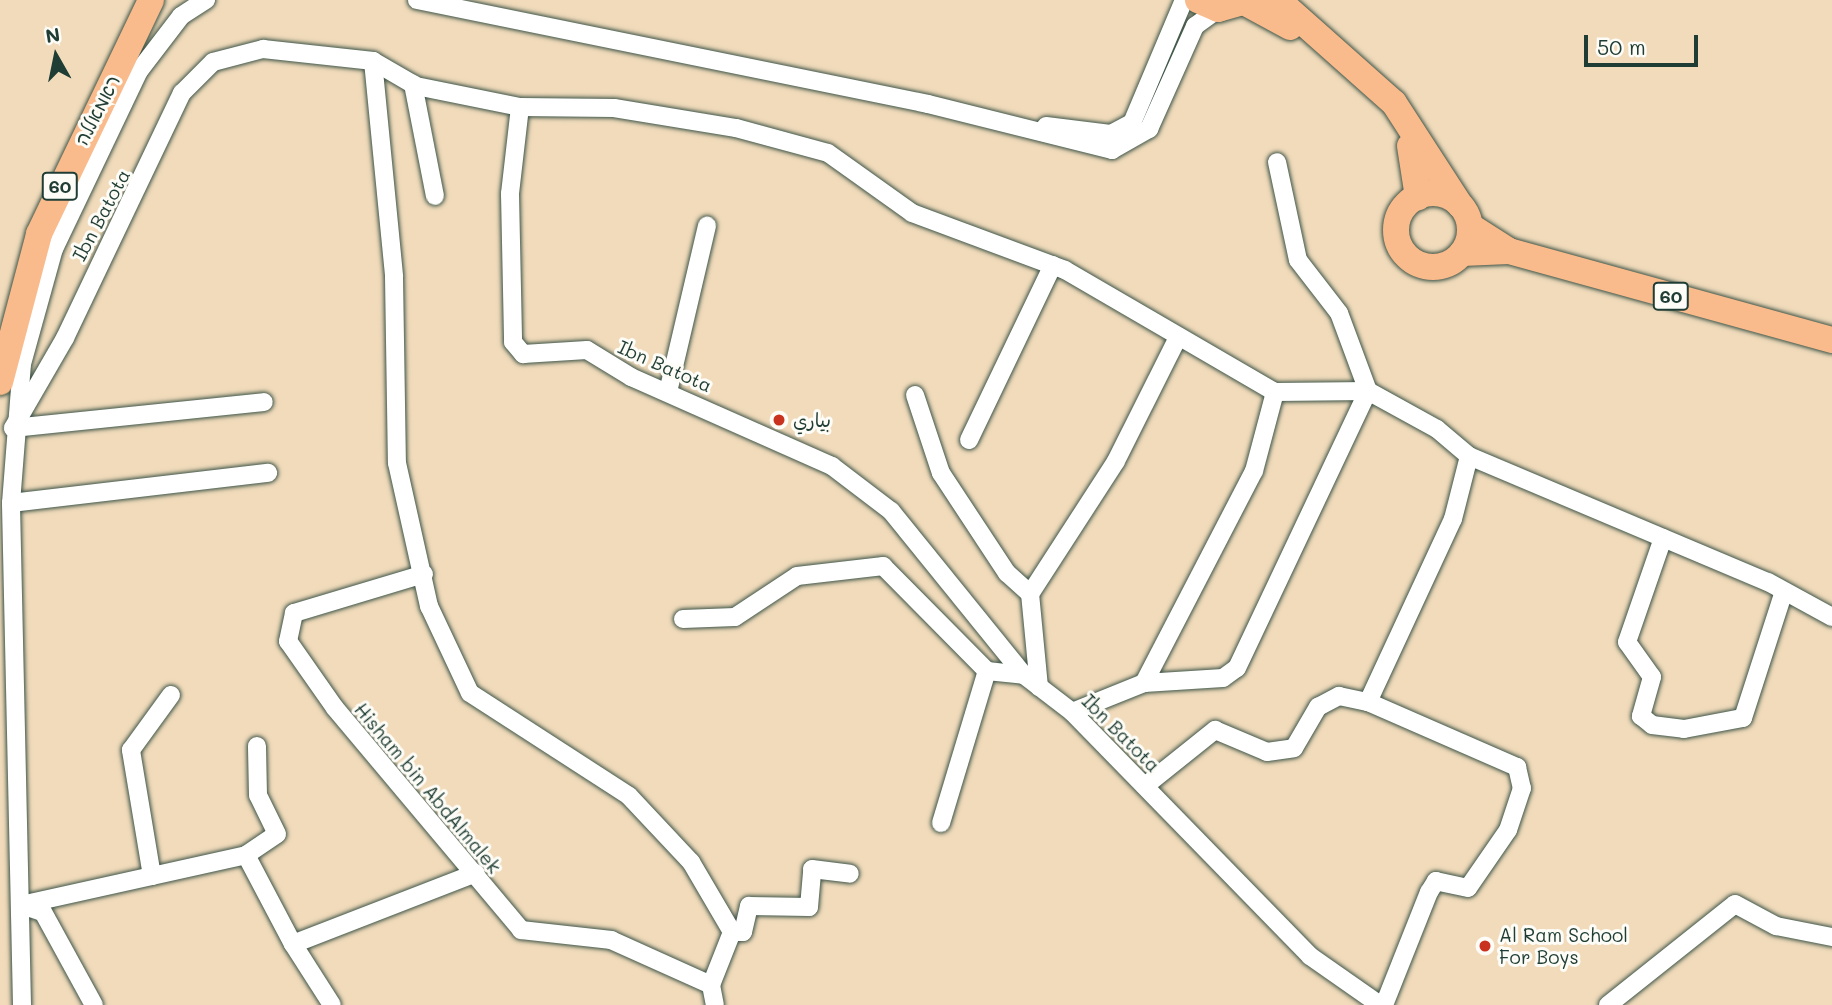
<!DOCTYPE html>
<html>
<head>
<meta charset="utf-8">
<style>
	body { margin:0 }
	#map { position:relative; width:1832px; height:1005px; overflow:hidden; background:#f1dbbb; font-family:Mali,"Playpen Sans Arabic","Playpen Sans Hebrew",sans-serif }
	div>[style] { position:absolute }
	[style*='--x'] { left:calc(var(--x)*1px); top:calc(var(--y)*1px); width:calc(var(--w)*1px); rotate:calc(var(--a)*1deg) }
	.roads { filter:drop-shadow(0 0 2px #3e5548) drop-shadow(0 0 2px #3e5548) }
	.minor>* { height:18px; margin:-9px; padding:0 9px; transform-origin:9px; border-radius:9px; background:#fff }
	.highway>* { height:26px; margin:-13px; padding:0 13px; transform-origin:13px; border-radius:13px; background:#fabb8c }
	.highway>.ring { margin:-13px; padding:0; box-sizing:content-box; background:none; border:26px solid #fabb8c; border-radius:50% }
	.dots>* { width:19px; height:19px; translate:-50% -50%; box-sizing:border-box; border:4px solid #fdfcf7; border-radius:50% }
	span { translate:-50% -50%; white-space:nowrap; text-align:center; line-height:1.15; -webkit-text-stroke:6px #fdfcf7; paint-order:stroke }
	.shield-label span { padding:2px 5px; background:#fdfcf7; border:2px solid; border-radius:5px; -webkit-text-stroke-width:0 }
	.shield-label { font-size:18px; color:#1f3d34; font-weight:700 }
	.street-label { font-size:19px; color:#1f3d34 }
	.poi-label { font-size:19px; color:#1f3d34 }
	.left { translate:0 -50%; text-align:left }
	.north { position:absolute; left:21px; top:21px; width:70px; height:70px; -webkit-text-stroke:5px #fdfcf7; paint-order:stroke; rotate:351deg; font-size:19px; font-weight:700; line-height:28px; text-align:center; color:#1f3d34 }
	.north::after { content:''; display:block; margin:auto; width:24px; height:32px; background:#1f3d34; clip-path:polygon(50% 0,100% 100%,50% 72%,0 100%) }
	.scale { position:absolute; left:1584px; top:35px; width:114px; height:32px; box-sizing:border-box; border:4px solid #1f3d34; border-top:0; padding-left:9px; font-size:21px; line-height:24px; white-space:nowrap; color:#1f3d34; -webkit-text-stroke:5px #fdfcf7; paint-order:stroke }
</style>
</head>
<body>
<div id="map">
	<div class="roads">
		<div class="minor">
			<div style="--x:417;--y:0;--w:521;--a:11.5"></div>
			<div style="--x:928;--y:104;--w:190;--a:14"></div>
			<div style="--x:1112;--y:150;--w:43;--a:-29.6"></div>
			<div style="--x:1149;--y:129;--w:113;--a:-65.9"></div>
			<div style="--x:1195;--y:26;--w:29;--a:-36"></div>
			<div style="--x:373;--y:61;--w:217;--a:84.4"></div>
			<div style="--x:394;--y:277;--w:186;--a:89.1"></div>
			<div style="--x:397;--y:463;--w:147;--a:77.4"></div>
			<div style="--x:429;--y:606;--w:96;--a:64.8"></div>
			<div style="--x:470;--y:693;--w:189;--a:32.9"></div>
			<div style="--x:629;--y:796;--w:91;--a:46.8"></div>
			<div style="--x:691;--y:862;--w:81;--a:59.6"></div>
			<div style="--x:732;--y:932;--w:57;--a:111.6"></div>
			<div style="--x:711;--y:985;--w:20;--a:79"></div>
			<div style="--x:413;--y:84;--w:114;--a:78.9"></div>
			<div style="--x:520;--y:107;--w:94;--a:0.6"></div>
			<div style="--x:614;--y:108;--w:124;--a:9.3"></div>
			<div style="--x:736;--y:128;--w:95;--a:15.2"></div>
			<div style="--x:828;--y:153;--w:103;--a:35.5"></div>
			<div style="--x:912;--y:213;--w:163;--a:20.4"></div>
			<div style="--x:1065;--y:270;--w:243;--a:30.2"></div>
			<div style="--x:1275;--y:392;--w:93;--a:-0.6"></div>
			<div style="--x:1368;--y:391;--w:79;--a:28.8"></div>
			<div style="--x:1437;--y:429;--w:42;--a:40.2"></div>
			<div style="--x:1469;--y:456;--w:324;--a:22.9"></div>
			<div style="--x:1768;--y:582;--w:73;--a:28.7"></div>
			<div style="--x:1046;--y:126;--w:65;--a:7"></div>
			<div style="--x:1111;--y:134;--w:24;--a:-28"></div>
			<div style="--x:1132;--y:123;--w:134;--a:-67.1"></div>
			<div style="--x:668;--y:392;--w:171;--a:-76.8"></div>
			<div style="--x:915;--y:395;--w:82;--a:71.6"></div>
			<div style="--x:941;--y:473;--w:120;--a:56.6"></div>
			<div style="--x:1007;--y:573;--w:31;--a:42"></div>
			<div style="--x:13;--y:428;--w:104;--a:-60"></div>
			<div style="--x:65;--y:338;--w:272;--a:-64.5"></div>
			<div style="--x:182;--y:93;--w:44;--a:-45"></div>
			<div style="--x:213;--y:62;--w:52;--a:-14.6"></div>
			<div style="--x:263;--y:49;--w:111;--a:6.2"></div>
			<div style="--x:373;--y:61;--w:50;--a:30.2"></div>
			<div style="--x:416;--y:86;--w:106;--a:11.4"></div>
			<div style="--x:520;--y:107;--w:88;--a:96.6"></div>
			<div style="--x:510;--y:194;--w:148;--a:88.8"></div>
			<div style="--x:513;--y:342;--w:16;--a:50"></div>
			<div style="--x:523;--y:354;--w:64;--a:-3.6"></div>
			<div style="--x:587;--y:350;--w:52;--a:31.5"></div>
			<div style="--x:631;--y:377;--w:220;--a:23.9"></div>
			<div style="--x:832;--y:466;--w:74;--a:37.3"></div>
			<div style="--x:891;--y:511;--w:211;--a:51"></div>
			<div style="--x:1024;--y:675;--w:61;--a:37.6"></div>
			<div style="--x:1072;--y:712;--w:341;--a:45.7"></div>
			<div style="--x:1310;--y:956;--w:85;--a:35"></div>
			<div style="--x:13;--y:428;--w:252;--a:-5.9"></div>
			<div style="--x:969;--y:440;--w:194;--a:-64.4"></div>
			<div style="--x:11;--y:503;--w:259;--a:-6.7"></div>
			<div style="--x:1663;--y:538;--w:110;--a:109.1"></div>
			<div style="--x:1627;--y:642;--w:43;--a:54.5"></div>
			<div style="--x:1652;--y:677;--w:41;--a:105.8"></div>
			<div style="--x:1641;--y:716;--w:14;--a:39"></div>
			<div style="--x:1652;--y:725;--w:32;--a:7"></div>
			<div style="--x:1684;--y:729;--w:60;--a:-10.6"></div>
			<div style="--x:1743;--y:718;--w:133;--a:-72.1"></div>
			<div style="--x:424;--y:574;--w:136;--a:163.3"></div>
			<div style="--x:294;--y:613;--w:29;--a:102"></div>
			<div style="--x:288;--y:641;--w:82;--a:55"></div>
			<div style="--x:335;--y:708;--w:290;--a:50"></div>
			<div style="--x:521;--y:930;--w:91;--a:6.3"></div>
			<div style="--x:611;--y:940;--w:110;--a:24.2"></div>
			<div style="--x:683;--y:619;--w:52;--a:-2.2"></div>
			<div style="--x:735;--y:617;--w:74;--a:-33.5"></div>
			<div style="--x:797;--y:576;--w:87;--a:-6.6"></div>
			<div style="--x:883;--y:566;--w:148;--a:45.3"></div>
			<div style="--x:987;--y:671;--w:37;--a:6"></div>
			<div style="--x:1144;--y:683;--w:239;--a:-62.6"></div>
			<div style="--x:1254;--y:471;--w:82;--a:-75.1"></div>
			<div style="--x:1039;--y:687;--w:93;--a:-95.5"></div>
			<div style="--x:1030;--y:594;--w:158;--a:-57.1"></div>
			<div style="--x:1116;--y:461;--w:139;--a:-63.4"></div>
			<div style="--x:1368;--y:702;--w:163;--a:23.6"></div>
			<div style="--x:1517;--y:767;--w:22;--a:77"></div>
			<div style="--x:1522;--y:788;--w:44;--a:108.4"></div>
			<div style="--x:1508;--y:830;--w:70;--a:124.6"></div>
			<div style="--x:1468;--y:888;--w:33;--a:-168"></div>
			<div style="--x:1436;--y:881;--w:13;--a:122"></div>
			<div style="--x:1429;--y:892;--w:122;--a:111.7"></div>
			<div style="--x:1072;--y:712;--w:78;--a:-21.9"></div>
			<div style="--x:1144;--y:683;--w:79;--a:-3.6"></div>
			<div style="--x:1223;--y:678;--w:17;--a:-36"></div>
			<div style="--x:1237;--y:668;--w:306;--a:-64.7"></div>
			<div style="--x:1368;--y:391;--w:83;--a:-110.4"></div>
			<div style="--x:1339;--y:313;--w:67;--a:-127.7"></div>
			<div style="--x:1298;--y:260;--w:100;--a:-102.1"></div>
			<div style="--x:1145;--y:786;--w:90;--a:-38.7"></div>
			<div style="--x:1215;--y:730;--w:56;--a:22.9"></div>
			<div style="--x:1267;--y:752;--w:27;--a:-8"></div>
			<div style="--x:1294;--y:748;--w:48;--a:-59.7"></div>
			<div style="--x:1318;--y:707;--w:24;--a:-28"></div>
			<div style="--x:1339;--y:696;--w:30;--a:12"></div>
			<div style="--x:1368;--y:702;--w:202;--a:-65.1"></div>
			<div style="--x:1453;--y:519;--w:65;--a:-75.7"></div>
			<div style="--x:941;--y:823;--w:159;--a:-73.2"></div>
			<div style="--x:246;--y:855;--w:37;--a:-34"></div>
			<div style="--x:277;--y:834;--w:43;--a:-116"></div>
			<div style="--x:258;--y:795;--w:49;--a:-91.2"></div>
			<div style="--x:152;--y:876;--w:128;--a:-99.5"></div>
			<div style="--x:131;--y:750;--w:68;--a:-54"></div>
			<div style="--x:21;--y:905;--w:230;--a:-12.5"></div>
			<div style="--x:246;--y:855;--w:101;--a:62.2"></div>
			<div style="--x:293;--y:944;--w:196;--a:-21.2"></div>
			<div style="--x:21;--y:905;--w:23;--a:18"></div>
			<div style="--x:43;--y:912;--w:106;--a:61.3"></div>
			<div style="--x:732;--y:932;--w:11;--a:0"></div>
			<div style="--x:743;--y:932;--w:27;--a:-77"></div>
			<div style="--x:749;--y:906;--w:60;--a:1"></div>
			<div style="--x:809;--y:907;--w:38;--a:-85"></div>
			<div style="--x:812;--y:869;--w:38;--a:7"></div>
			<div style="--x:293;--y:944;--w:72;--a:57.4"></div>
			<div style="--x:22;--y:1005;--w:502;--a:-91.26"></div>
			<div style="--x:11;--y:503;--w:139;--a:-85.5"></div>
			<div style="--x:22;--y:364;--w:119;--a:-74.5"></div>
			<div style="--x:54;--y:249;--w:197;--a:-64.5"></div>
			<div style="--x:139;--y:71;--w:69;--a:-52.6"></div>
			<div style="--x:181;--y:16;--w:30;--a:-33"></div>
			<div style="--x:1608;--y:1005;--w:162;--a:-38.5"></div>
			<div style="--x:1735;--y:904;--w:47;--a:28.2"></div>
			<div style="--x:1776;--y:926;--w:57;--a:11.1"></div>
		</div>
		<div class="highway">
			<div style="--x:1198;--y:0;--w:22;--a:24"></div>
			<div style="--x:1218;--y:9;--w:32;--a:-16"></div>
			<div style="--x:1278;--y:0;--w:155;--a:41.6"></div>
			<div style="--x:1394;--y:103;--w:121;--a:57.1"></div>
			<div style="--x:1246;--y:3;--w:50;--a:28.6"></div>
			<div style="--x:1410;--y:146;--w:52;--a:81.1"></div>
			<div class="ring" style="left:1396px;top:193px;width:48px;height:48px"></div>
			<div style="--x:1509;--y:251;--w:335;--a:15.4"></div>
			<div style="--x:1462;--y:253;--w:47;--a:-2.4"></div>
			<div style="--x:1509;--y:251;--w:46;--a:-147.3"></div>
			<div style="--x:0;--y:382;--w:153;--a:-75.2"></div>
			<div style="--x:39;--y:234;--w:259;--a:-64.4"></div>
		</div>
	</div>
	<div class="dots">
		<div style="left:779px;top:420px;background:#c8321e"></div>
		<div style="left:1485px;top:946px;background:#c8321e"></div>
	</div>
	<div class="shield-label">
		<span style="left:60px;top:186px">60</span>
		<span style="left:1671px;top:296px">60</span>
	</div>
	<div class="street-label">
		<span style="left:97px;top:110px;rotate:-63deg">ראמאללה</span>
		<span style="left:101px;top:215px;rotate:-62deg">Ibn Batota</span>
		<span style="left:665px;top:366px;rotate:24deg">Ibn Batota</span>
		<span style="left:1121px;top:733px;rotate:45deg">Ibn Batota</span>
		<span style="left:428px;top:788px;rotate:50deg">Hisham bin AbdAlmalek</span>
	</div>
	<div class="poi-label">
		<span class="left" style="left:793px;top:420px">بياري</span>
		<span class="left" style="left:1499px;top:946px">Al Ram School<br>For Boys</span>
	</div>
	<div class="north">N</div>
	<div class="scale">50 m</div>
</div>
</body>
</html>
